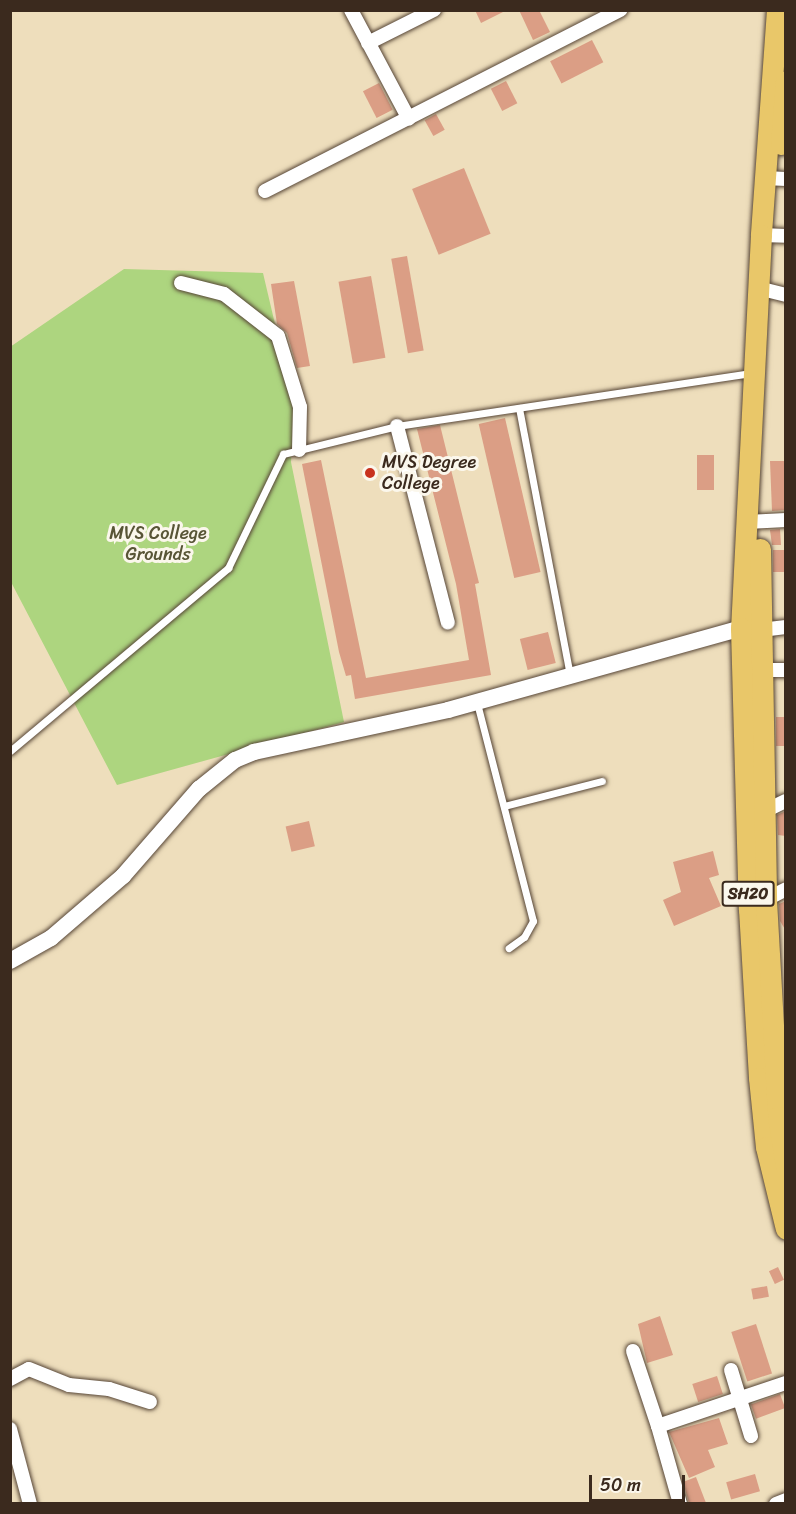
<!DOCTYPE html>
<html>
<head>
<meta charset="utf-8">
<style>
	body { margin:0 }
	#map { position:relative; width:796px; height:1514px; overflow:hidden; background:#eedebc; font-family:Sriracha,sans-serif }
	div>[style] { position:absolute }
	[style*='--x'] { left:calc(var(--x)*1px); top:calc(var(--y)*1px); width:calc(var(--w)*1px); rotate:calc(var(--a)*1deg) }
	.green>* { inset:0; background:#add57f }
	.building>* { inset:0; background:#db9e85; transform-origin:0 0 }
	.roads { filter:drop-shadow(0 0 2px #564536) drop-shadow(0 0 2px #564536) }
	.service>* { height:7px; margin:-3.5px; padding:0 3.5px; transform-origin:3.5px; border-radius:3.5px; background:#fff }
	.minor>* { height:14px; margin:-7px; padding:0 7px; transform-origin:7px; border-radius:7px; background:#fff }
	.tertiary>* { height:16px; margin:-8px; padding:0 8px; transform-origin:8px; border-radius:8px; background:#fff }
	.primary>* { height:21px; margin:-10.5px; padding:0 10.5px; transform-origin:10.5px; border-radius:10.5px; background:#e9c769 }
	.dots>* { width:16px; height:16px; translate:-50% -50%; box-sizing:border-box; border:3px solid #fbf7ec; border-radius:50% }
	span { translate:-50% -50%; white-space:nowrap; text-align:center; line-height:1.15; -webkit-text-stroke:6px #fbf7ec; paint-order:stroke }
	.shield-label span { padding:2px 4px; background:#fbf7ec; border:2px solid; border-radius:4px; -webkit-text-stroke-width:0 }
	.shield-label { font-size:16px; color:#3b2a1e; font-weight:700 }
	.poi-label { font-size:18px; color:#3b2a1e }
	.left { translate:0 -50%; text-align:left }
	.park-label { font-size:18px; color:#585536 }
	.frame { position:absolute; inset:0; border:12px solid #3b2a1e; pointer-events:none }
	.scale { position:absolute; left:589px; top:1475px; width:96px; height:27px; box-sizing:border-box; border:3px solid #3b2a1e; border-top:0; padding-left:8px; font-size:18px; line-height:21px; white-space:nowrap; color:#3b2a1e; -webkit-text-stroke:4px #fbf7ec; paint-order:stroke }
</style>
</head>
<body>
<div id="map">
	<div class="green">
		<div style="clip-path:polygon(124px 269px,263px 273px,294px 405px,291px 462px,344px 722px,117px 785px,11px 582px,10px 347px)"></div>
	</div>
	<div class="building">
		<div style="clip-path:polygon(475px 10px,507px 10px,481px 23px)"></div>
		<div style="clip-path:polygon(519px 10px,539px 10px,550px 32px,533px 40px)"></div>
		<div style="left:592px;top:40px;width:25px;height:47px;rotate:63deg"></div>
		<div style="left:506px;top:81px;width:25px;height:17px;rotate:63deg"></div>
		<div style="left:379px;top:83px;width:30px;height:18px;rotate:63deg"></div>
		<div style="left:436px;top:114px;width:18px;height:13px;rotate:61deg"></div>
		<div style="left:464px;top:168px;width:71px;height:56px;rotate:68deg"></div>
		<div style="left:407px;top:256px;width:96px;height:16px;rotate:80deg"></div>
		<div style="left:371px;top:276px;width:83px;height:33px;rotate:80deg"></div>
		<div style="clip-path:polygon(294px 281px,310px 366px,297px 368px,287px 333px,277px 324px,271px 284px)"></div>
		<div style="left:505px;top:418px;width:158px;height:27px;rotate:77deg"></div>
		<div style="clip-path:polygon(440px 425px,479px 583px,475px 584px,491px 675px,355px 699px,351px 675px,346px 676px,339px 652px,302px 464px,321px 460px,366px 678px,469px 660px,456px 584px,417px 429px)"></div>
		<div style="left:697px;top:455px;width:17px;height:35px"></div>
		<div style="clip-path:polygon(770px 461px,786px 461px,786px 510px,772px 511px)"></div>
		<div style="clip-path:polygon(780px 529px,781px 545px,772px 545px,770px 530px)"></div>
		<div style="left:786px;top:550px;width:22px;height:13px;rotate:90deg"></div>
		<div style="left:548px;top:632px;width:32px;height:29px;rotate:76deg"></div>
		<div style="left:786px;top:717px;width:29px;height:10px;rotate:90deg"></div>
		<div style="clip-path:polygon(786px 811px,786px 836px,778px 835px,777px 815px)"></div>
		<div style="left:309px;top:821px;width:26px;height:24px;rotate:77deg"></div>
		<div style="clip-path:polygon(713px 851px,719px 875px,709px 878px,721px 906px,674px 926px,663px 900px,681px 892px,673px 862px)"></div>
		<div style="clip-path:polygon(786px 901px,786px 931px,780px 921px,779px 904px)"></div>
		<div style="left:778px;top:1267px;width:14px;height:10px;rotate:65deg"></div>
		<div style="left:767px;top:1286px;width:11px;height:16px;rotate:80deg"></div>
		<div style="clip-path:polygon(660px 1316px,673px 1355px,647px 1363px,638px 1324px)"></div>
		<div style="left:756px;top:1324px;width:52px;height:26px;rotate:72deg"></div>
		<div style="left:717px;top:1376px;width:19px;height:26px;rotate:72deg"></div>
		<div style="left:780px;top:1394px;width:15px;height:31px;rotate:70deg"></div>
		<div style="clip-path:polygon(719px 1418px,728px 1444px,708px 1450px,715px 1467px,689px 1478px,669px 1432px)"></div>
		<div style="left:755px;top:1474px;width:18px;height:30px;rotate:74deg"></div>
		<div style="clip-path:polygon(696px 1477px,706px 1503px,689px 1503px,683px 1482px)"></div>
	</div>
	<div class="roads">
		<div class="service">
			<div style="--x:519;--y:408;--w:273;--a:79.2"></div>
			<div style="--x:477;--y:703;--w:225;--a:75.6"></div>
			<div style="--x:533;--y:921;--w:18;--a:119"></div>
			<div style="--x:524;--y:937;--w:19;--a:144"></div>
			<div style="--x:10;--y:751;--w:285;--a:-40"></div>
			<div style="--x:228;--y:568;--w:127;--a:-64.2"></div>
			<div style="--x:283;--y:454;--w:117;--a:-13.8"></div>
			<div style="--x:397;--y:426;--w:358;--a:-8.5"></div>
			<div style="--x:504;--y:806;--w:101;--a:-14.3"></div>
		</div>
		<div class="minor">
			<div style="--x:351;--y:10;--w:123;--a:62"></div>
			<div style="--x:368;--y:43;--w:74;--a:-26.6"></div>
			<div style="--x:765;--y:178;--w:21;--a:3"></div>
			<div style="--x:265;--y:191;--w:399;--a:-27"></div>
			<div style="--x:761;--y:235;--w:25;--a:2"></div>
			<div style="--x:181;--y:283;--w:44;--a:14.3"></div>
			<div style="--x:224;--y:294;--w:68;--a:37.9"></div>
			<div style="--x:278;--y:336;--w:74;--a:72.8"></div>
			<div style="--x:300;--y:407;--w:43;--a:91.3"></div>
			<div style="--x:758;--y:288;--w:29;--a:14"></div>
			<div style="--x:397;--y:426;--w:203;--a:75.5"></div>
			<div style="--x:747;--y:522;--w:39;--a:-3"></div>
			<div style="--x:761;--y:630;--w:25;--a:-7"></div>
			<div style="--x:761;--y:670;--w:25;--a:0"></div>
			<div style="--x:763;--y:812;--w:25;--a:-26"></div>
			<div style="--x:761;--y:902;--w:28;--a:-27"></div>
			<div style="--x:633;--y:1351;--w:79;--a:71.6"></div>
			<div style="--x:658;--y:1426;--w:135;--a:-18.6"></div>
			<div style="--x:731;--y:1370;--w:69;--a:73.1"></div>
			<div style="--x:10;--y:1379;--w:21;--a:-28"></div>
			<div style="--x:29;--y:1369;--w:43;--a:21.8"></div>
			<div style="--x:69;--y:1385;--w:40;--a:5.7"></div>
			<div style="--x:109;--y:1389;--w:43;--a:17.6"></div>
			<div style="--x:658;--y:1426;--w:81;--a:74.2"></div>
			<div style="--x:10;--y:1429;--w:78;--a:75.1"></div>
			<div style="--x:776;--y:1504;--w:11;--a:-22"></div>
		</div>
		<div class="tertiary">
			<div style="--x:10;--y:961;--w:47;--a:-29.3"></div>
			<div style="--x:51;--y:938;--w:95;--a:-40.7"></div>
			<div style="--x:123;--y:876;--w:116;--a:-48.9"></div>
			<div style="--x:199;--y:789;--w:46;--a:-38.9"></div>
			<div style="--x:235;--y:760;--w:21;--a:-23"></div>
			<div style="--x:254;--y:752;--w:198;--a:-12.2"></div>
			<div style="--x:448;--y:710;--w:304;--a:-15.6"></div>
			<div style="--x:741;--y:628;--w:12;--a:9"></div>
		</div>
		<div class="primary">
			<div style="--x:777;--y:10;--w:226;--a:94.1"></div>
			<div style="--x:761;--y:235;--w:394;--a:92.9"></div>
			<div style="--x:741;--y:628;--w:281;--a:88.4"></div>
			<div style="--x:749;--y:909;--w:169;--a:86.6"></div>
			<div style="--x:759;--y:1078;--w:69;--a:84.2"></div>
			<div style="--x:766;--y:1147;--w:84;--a:76.3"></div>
			<div style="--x:781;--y:144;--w:63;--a:-85.5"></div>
			<div style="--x:760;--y:549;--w:351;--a:89"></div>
			<div style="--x:766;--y:900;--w:217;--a:86.8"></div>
			<div style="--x:778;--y:1117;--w:50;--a:80.7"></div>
		</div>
	</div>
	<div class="dots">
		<div style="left:370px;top:473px;background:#c8321e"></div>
	</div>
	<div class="shield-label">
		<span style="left:748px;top:894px">SH20</span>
	</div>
	<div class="poi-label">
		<span class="left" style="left:382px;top:473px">MVS Degree<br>College</span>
	</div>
	<div class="park-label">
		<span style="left:158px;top:544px">MVS College<br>Grounds</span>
	</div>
	<div class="frame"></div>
	<div class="scale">50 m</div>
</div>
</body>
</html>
